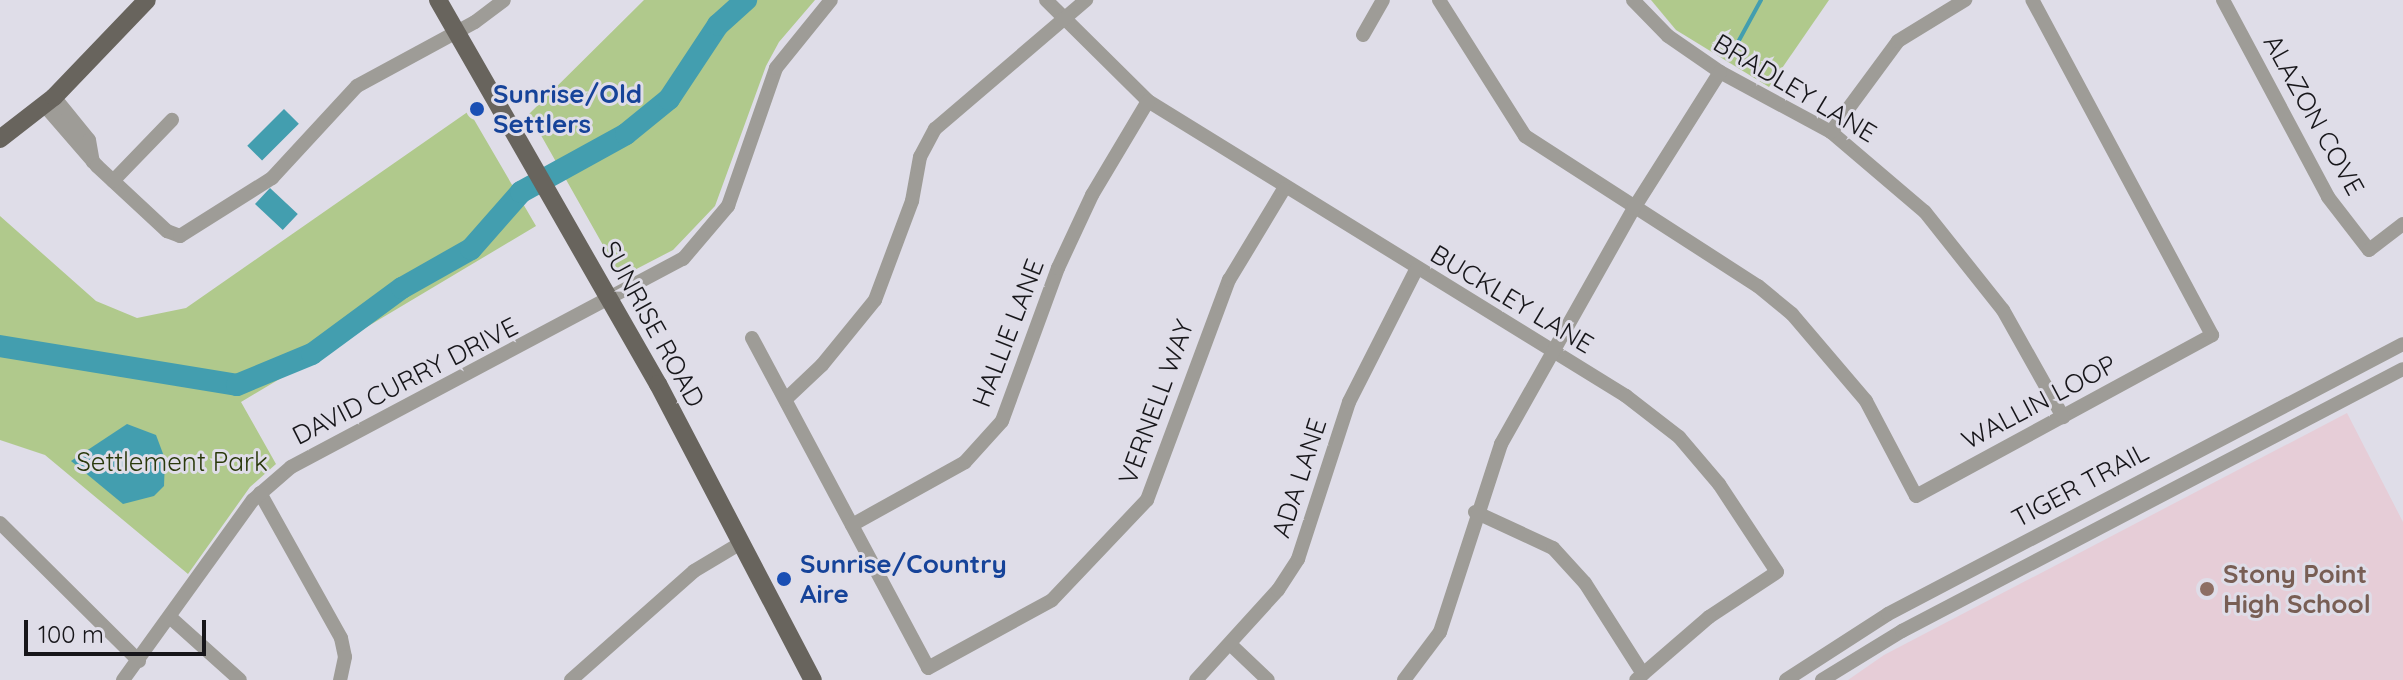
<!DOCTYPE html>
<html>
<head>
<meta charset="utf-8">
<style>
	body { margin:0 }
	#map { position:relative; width:2403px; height:680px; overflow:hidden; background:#dfdde8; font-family:Quicksand,sans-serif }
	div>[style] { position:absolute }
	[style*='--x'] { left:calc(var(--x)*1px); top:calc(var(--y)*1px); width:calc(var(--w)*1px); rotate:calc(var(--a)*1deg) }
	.education>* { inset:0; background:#e6cdd7 }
	.green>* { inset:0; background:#b0c98c }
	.water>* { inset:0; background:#439eaf; transform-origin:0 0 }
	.stream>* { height:4px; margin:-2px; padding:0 2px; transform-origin:2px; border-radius:2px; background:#439eaf }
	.river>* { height:22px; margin:-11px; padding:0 11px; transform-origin:11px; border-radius:11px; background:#439eaf }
	.minor>* { height:14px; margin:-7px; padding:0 7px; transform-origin:7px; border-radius:7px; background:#9e9c97 }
	.major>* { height:18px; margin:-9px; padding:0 9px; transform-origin:9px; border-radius:9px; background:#68645d }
	.dots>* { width:22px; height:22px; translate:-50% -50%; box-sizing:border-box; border:4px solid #dfdde8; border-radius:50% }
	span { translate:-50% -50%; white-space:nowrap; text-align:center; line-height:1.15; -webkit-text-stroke:6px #dfdde8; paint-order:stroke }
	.street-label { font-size:26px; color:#17161a }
	.transit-label { font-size:26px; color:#164399; font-weight:700 }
	.left { translate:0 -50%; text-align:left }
	.park-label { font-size:26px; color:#2a390b }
	.education-label { font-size:26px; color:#785e54; font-weight:700 }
	.scale { position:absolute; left:24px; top:620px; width:182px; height:36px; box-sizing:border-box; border:4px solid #17161a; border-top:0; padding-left:10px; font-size:24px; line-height:28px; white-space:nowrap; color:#17161a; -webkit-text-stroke:6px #dfdde8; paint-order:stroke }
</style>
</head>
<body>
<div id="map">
	<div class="education">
		<div style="clip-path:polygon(2347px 413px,2403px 522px,2403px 680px,1848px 680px,1884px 655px)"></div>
	</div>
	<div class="green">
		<div style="clip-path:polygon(644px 0,815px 0,779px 42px,766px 66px,715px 206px,673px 250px,621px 277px,529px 114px)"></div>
		<div style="clip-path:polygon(1651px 0,1829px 0,1769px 87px,1676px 30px)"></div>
		<div style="clip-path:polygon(469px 111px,536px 226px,241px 402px,276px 464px,250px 487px,188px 574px,45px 455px,0 440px,0 216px,96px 301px,137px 318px,186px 308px)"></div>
	</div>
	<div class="water">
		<div style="left:284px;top:109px;width:21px;height:52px;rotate:45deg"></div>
		<div style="left:270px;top:188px;width:38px;height:22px;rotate:43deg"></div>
		<div style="clip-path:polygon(127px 424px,156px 435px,165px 459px,164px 486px,154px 496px,123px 504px,71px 461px)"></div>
	</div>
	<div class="stream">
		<div style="--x:1731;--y:55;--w:63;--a:-61.4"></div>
	</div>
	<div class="river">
		<div style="--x:0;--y:346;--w:240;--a:9.3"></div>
		<div style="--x:237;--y:385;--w:81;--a:-22.5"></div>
		<div style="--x:312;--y:354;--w:112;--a:-36.3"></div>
		<div style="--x:402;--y:288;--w:79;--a:-29.5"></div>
		<div style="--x:471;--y:249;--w:76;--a:-48.7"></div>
		<div style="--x:521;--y:192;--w:120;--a:-28.9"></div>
		<div style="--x:626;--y:134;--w:55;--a:-39.1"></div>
		<div style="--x:669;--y:99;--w:89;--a:-56.5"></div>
		<div style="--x:718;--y:25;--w:38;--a:-42"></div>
	</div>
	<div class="minor">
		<div style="--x:1046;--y:0;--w:144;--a:44.7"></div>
		<div style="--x:1148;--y:101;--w:562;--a:31.68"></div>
		<div style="--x:1626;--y:396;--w:67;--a:37.7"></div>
		<div style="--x:1679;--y:437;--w:62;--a:49.6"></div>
		<div style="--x:1719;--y:484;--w:105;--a:56.6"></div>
		<div style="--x:1777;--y:572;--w:82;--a:146.5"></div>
		<div style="--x:1709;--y:617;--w:96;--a:139.2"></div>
		<div style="--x:1439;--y:0;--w:161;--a:57.7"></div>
		<div style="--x:1525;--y:136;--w:277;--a:32.8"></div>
		<div style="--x:1758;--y:286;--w:44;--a:39.5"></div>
		<div style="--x:1792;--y:314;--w:114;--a:49.6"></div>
		<div style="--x:1866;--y:401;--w:107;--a:62.2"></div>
		<div style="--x:1916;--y:496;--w:337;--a:-28.5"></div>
		<div style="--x:2212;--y:335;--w:380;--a:-118.2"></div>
		<div style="--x:1633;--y:0;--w:50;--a:45.8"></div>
		<div style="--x:1668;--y:36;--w:63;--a:34.7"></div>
		<div style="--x:1720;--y:72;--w:126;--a:28.4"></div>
		<div style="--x:1831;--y:132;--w:123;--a:40.4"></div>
		<div style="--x:1925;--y:212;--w:125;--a:51.5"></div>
		<div style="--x:2003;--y:310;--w:123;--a:60.7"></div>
		<div style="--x:2223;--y:0;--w:223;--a:61.9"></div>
		<div style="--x:2328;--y:197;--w:67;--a:52.3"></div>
		<div style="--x:2369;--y:250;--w:43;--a:-37.4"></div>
		<div style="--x:1363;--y:35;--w:40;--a:-60.3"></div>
		<div style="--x:54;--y:97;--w:55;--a:50.9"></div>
		<div style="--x:89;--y:140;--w:22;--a:80"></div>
		<div style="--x:44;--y:105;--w:81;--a:49"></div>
		<div style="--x:97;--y:166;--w:96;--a:42.9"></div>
		<div style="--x:167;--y:231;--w:14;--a:21"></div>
		<div style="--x:180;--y:236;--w:109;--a:-32.2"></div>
		<div style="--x:272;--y:178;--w:125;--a:-47.3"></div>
		<div style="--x:357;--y:86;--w:134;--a:-28.5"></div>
		<div style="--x:475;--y:22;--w:36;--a:-37"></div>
		<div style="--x:1831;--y:132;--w:113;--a:-53.6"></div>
		<div style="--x:1898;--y:41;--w:79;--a:-31.5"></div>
		<div style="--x:113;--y:181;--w:85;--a:-46"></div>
		<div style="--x:752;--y:338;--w:374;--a:61.9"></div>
		<div style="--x:928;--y:668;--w:141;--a:-28.7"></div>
		<div style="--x:1052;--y:600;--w:138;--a:-46.5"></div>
		<div style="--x:1147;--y:500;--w:235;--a:-69.6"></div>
		<div style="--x:1229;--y:280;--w:106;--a:-58.9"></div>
		<div style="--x:786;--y:399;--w:50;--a:-43.4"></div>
		<div style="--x:822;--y:365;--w:84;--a:-50.8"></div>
		<div style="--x:875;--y:300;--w:106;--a:-69.5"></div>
		<div style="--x:912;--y:201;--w:45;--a:-79.7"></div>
		<div style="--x:920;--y:157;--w:32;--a:-62"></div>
		<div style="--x:935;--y:129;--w:199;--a:-40.5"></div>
		<div style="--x:260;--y:493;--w:166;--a:60.8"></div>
		<div style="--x:341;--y:638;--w:19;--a:78"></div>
		<div style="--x:345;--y:657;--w:24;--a:102"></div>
		<div style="--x:1475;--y:512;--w:86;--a:24.8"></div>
		<div style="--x:1553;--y:548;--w:47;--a:47.6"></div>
		<div style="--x:1585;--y:583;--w:108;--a:57.5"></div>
		<div style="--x:0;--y:523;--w:196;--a:44.8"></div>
		<div style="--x:852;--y:525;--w:129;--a:-29.1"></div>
		<div style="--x:965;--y:462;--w:55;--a:-47.9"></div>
		<div style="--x:1002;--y:421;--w:163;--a:-69.9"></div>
		<div style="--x:1058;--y:268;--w:81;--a:-65"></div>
		<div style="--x:1092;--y:195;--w:109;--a:-59.2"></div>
		<div style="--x:172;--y:619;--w:91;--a:41.9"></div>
		<div style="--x:1230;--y:644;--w:52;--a:43.5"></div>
		<div style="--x:123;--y:680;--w:222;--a:-54.2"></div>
		<div style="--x:253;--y:500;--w:50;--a:-41"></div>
		<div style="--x:291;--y:467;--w:444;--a:-28"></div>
		<div style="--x:683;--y:259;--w:70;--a:-49.7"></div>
		<div style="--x:728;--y:206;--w:146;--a:-70.8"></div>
		<div style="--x:776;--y:68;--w:87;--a:-51"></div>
		<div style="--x:571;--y:680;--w:164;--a:-41.5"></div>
		<div style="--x:694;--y:571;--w:55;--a:-30.8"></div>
		<div style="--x:1196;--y:680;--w:122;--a:-47.7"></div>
		<div style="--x:1278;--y:590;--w:37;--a:-57"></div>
		<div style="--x:1298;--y:559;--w:165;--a:-72"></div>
		<div style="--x:1349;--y:402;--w:148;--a:-63.1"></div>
		<div style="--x:1404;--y:680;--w:60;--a:-53.1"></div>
		<div style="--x:1440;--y:632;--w:198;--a:-72"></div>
		<div style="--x:1501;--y:444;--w:271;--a:-60.6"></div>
		<div style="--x:1634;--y:208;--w:161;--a:-57.7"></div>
		<div style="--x:1786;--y:680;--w:121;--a:-32.9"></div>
		<div style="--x:1888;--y:614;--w:581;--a:-27.67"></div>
		<div style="--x:1822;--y:680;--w:94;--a:-31.5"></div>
		<div style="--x:1902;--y:631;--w:565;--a:-27.61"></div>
	</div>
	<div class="major">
		<div style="--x:438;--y:0;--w:443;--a:60.2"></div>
		<div style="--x:658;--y:384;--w:334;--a:62.4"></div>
		<div style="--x:0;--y:139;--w:68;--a:-37.9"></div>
		<div style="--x:54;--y:97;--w:134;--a:-46.2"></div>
	</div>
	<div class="dots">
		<div style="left:477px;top:109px;background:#1a4fb4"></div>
		<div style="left:784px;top:579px;background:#1a4fb4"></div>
		<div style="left:2207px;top:589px;background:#8d6e63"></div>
	</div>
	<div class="street-label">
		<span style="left:1795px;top:88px;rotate:31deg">BRADLEY LANE</span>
		<span style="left:2314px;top:115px;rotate:61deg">ALAZON COVE</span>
		<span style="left:1512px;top:299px;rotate:31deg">BUCKLEY LANE</span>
		<span style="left:653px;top:324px;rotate:61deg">SUNRISE ROAD</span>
		<span style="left:1008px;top:333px;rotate:-69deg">HALLIE LANE</span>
		<span style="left:405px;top:381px;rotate:-27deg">DAVID CURRY DRIVE</span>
		<span style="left:1156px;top:402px;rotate:-70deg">VERNELL WAY</span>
		<span style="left:2039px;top:402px;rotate:-28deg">WALLIN LOOP</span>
		<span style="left:1299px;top:478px;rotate:-72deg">ADA LANE</span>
		<span style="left:2080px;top:485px;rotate:-28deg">TIGER TRAIL</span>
	</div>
	<div class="transit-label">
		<span class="left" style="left:493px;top:109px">Sunrise/Old<br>Settlers</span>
		<span class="left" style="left:800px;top:579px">Sunrise/Country<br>Aire</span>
	</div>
	<div class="park-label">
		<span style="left:172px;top:462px">Settlement Park</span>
	</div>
	<div class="education-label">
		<span class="left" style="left:2223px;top:589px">Stony Point<br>High School</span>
	</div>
	<div class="scale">100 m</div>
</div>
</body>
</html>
